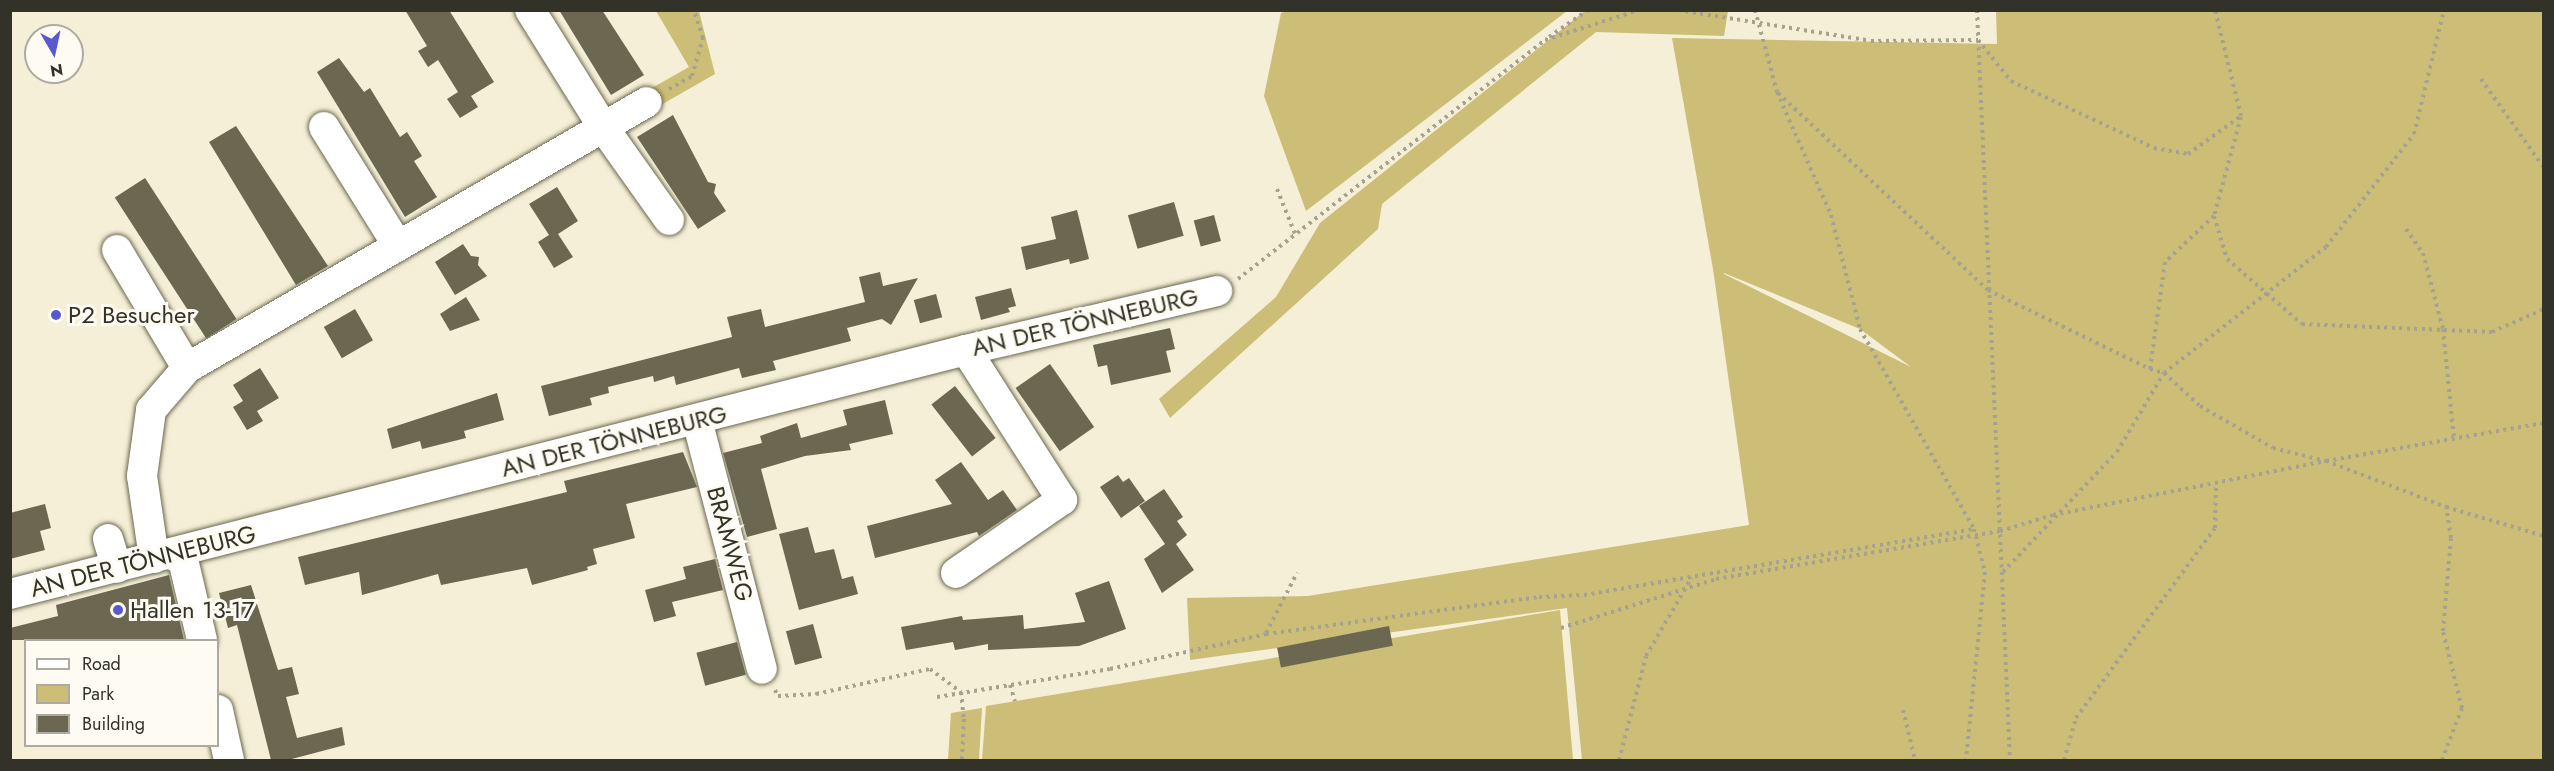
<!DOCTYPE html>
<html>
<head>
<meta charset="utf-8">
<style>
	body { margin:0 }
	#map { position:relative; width:2554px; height:771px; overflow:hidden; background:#f4efd6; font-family:Jost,sans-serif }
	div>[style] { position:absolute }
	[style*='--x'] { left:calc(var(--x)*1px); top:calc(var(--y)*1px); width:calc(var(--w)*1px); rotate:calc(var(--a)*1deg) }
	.green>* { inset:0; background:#ccbe76 }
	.building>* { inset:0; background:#6b6751; transform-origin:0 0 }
	.path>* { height:4px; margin-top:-2px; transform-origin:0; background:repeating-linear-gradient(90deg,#a5a28f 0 3px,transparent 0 7.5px) }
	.roads { filter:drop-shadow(0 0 2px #6b6750) drop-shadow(0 0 2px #6b6750) }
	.minor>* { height:30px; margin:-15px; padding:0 15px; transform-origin:15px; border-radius:15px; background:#fff }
	.dots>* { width:16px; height:16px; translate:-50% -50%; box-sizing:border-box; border:3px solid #fefcf2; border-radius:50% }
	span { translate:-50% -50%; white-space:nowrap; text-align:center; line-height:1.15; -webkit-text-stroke:6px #fefcf2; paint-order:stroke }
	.poi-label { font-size:24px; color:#333228 }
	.left { translate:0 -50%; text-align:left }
	.street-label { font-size:24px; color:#333228 }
	.frame { position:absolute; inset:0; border:12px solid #333228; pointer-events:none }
	.legend { position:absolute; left:24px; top:639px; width:195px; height:108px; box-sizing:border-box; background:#fefcf2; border:2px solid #adaba1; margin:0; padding:8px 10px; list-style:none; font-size:18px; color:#333228 }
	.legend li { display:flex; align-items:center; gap:12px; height:30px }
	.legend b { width:30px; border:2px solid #adaba1 }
	.north { position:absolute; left:24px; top:24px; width:60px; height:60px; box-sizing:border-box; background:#fefcf2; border:2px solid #adaba1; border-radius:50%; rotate:171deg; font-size:16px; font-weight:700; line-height:24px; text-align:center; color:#333228 }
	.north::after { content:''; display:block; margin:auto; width:21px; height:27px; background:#5858d0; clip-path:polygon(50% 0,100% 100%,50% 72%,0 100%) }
</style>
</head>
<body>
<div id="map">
	<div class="green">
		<div style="clip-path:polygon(1289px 10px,1567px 10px,1567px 11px,1306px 211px,1264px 96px,1281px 13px)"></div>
		<div style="clip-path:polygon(1586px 10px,1728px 11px,1724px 36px,1596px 32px,1382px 204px,1378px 229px,1170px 418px,1159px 399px,1276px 297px,1320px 223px)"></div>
		<div style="clip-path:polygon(evenodd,1996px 10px,2543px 11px,2543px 760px,1582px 760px,1567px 608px,1190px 660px,1187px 598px,1308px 596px,1749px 525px,1713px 269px,1672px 38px,1997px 44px,1996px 10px,1724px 273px,1860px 329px,1911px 367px,1724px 274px,1724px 273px)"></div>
		<div style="clip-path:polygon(656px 11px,699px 11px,715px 74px,626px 125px,615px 109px,689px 67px)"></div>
		<div style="clip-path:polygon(1560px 610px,1573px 760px,982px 760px,986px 706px)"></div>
		<div style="clip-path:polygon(982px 708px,979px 760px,948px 760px,951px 713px)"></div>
	</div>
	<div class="building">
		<div style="clip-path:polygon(405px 10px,449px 10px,494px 82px,471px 96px,478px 107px,460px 118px,447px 99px,458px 92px,438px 60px,428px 67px,418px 51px,427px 46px)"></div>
		<div style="clip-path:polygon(559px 10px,602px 10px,644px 75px,611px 95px)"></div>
		<div style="clip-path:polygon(339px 58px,364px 92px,370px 88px,400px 137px,407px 132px,422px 156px,414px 161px,437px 197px,405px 217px,317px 72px)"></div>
		<div style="clip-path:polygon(673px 115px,708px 182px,716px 184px,714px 193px,726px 211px,698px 229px,637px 137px)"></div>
		<div style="clip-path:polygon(236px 126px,328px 266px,296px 285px,209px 142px)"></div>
		<div style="left:145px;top:178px;width:168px;height:36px;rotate:57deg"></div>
		<div style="clip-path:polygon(557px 187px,578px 221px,558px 234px,573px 257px,554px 268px,538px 242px,549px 235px,529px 204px)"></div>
		<div style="left:1174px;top:202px;width:35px;height:48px;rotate:74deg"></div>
		<div style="clip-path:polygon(1077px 210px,1089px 259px,1070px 264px,1069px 259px,1026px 270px,1021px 247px,1056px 239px,1051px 217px)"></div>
		<div style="left:1214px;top:215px;width:27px;height:21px;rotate:75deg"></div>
		<div style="clip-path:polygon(463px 244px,471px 256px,479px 257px,478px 265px,487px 276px,455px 295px,435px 262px)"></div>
		<div style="clip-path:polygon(880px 272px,883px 286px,918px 278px,891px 325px,882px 319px,847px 328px,851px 341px,773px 361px,776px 370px,742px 378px,739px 368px,676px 385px,674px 376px,654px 382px,653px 376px,608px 387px,609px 393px,590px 398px,592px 405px,549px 416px,541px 386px,732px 337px,727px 317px,761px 309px,765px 327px,865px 302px,859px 277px)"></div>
		<div style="clip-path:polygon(1011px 288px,1016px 306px,1008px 308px,1010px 312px,981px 320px,975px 297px)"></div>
		<div style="left:936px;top:294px;width:24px;height:23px;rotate:75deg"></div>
		<div style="clip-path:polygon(466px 297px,480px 320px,450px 331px,440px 314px)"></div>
		<div style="left:355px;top:309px;width:36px;height:36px;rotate:60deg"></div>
		<div style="clip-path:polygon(1170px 328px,1175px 349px,1166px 351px,1171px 372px,1111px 385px,1107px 365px,1098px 367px,1093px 345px)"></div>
		<div style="left:1050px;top:364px;width:77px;height:42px;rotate:55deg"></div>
		<div style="clip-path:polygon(260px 368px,279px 398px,257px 411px,263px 421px,247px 430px,233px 407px,243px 401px,233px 385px)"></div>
		<div style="left:955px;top:386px;width:66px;height:30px;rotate:52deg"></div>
		<div style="clip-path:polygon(497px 393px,504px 420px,464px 431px,466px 438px,422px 449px,420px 441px,392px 449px,387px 429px)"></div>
		<div style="clip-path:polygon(885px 400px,893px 434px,849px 444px,851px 450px,805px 456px,761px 469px,777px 529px,747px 537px,723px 453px,762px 443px,760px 436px,797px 423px,801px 438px,847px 425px,843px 410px)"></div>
		<div style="clip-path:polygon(683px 452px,697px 487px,626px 504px,635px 538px,593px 549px,597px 564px,587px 567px,588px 570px,532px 585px,527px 568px,441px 585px,438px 574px,362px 595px,359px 572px,305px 585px,298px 557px,567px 492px,564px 481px)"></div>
		<div style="clip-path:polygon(961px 462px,988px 500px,1003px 490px,1017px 510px,979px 536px,977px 532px,875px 558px,867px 526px,952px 504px,935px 480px)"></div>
		<div style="clip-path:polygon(1118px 475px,1123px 482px,1129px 478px,1145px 501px,1121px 518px,1100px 487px)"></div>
		<div style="clip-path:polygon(1164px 489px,1183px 517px,1177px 521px,1187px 535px,1176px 544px,1194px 570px,1162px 593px,1144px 559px,1165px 544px,1139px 506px)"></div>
		<div style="clip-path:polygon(45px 504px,51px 528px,40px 531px,45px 550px,10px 559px,10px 513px)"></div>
		<div style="clip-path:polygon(808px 527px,815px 553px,834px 549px,842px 579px,853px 576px,858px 594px,799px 610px,779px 534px)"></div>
		<div style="clip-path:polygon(715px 559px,723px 590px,672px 602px,676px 616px,654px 622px,645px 590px,686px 579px,683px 567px)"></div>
		<div style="clip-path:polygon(169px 575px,184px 640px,10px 640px,10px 628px,58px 616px,56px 605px)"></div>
		<div style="clip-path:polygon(1109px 581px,1126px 629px,1079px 646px,988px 650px,988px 644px,955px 650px,953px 642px,906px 650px,901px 627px,962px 616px,963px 620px,1023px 615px,1024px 629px,1085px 622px,1075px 593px)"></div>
		<div style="clip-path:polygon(251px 585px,278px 670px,292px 667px,299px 694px,286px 697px,297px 738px,342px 727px,345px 745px,288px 760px,271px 760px,237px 625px,228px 628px,219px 593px)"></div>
		<div style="left:813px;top:624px;width:35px;height:28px;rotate:75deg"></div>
		<div style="left:1389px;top:626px;width:20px;height:114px;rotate:79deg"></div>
		<div style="left:737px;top:642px;width:34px;height:42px;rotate:75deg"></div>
	</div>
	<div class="path">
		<div style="--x:1678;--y:10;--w:195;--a:9.1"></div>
		<div style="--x:1871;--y:41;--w:107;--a:-0.5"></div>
		<div style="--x:1978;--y:40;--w:53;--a:51.2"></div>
		<div style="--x:2011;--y:81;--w:158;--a:25.1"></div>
		<div style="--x:2154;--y:148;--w:35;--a:10"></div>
		<div style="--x:2188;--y:154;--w:65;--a:-35.6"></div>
		<div style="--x:2241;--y:116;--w:109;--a:-103.8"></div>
		<div style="--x:1755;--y:10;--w:85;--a:75"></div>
		<div style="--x:1777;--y:92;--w:134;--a:66.3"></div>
		<div style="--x:1831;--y:215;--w:118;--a:75.7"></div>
		<div style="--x:1860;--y:329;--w:230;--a:60.3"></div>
		<div style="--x:1974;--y:529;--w:44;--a:75.7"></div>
		<div style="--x:1985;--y:572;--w:189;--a:95.8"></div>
		<div style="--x:1977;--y:10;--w:751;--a:87.48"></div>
		<div style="--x:1549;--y:37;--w:47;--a:-34.7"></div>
		<div style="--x:2481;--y:79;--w:109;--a:54.7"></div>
		<div style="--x:669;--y:89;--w:26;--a:-29"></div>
		<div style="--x:692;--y:76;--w:40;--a:-74"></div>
		<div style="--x:703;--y:38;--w:29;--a:-108"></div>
		<div style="--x:1778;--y:93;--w:288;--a:43.2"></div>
		<div style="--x:1988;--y:290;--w:180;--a:26"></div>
		<div style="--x:2241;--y:117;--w:103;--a:105.3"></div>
		<div style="--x:2214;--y:216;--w:67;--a:136.8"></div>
		<div style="--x:2165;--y:262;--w:108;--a:98"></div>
		<div style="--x:2150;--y:369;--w:15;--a:16"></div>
		<div style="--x:2164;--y:373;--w:49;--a:42.5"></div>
		<div style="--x:2200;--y:406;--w:84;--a:29.9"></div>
		<div style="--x:2273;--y:448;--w:55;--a:13.8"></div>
		<div style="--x:2326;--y:461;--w:129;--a:21"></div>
		<div style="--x:2446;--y:507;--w:102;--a:16.5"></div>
		<div style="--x:1277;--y:189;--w:48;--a:68.2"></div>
		<div style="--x:2214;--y:216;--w:45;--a:73.2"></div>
		<div style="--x:2227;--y:259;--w:99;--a:40.9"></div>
		<div style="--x:2302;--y:324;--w:190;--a:2.4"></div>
		<div style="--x:2492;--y:332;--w:57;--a:-23.9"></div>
		<div style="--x:2406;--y:229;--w:29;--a:55"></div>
		<div style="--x:2423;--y:253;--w:79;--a:75.3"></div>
		<div style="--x:2443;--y:329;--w:111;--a:84.3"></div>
		<div style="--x:1238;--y:279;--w:389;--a:-37.9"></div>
		<div style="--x:1545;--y:40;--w:99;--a:-17.7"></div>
		<div style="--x:2003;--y:572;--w:166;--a:-46.5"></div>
		<div style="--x:2117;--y:452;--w:92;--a:-59.3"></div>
		<div style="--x:2164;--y:373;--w:205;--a:-37.9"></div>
		<div style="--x:2326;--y:247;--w:143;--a:-52.1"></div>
		<div style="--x:2414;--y:134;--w:128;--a:-76.4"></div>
		<div style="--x:1561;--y:628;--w:163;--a:-17.5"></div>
		<div style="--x:1716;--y:579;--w:288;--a:-9.6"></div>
		<div style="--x:2000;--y:531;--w:55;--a:-16.8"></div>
		<div style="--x:2053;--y:515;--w:278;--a:-11.2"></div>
		<div style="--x:2326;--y:461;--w:221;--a:-9.9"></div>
		<div style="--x:1266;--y:633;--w:68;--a:-62.7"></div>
		<div style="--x:1010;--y:685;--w:17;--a:73"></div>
		<div style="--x:775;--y:690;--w:7;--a:63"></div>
		<div style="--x:778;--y:696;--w:38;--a:-3"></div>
		<div style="--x:816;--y:694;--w:117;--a:-12.4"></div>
		<div style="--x:930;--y:669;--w:39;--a:37"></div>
		<div style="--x:961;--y:692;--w:27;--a:84"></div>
		<div style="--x:964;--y:719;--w:41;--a:92.8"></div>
		<div style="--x:937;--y:697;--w:175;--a:-9.2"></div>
		<div style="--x:1110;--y:669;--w:160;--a:-12.6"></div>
		<div style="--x:1266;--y:634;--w:275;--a:-7.7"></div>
		<div style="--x:1539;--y:597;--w:45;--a:-2.5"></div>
		<div style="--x:1584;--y:595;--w:396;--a:-9.6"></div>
		<div style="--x:1903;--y:710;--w:51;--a:76.5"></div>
		<div style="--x:1619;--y:760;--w:107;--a:-75.4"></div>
		<div style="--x:1646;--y:656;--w:91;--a:-59.8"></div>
		<div style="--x:2064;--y:760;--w:44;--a:-74.1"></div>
		<div style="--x:2076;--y:718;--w:235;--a:-53.8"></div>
		<div style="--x:2215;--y:528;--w:45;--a:-88.7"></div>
		<div style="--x:2442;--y:760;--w:56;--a:-69"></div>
		<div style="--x:2462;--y:708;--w:79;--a:-103.9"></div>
		<div style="--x:2443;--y:631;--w:93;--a:-85.1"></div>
		<div style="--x:2451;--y:538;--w:31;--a:-99"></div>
	</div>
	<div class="roads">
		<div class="minor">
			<div style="--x:530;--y:10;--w:138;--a:58"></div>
			<div style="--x:603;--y:127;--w:114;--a:54.6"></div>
			<div style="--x:324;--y:127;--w:140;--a:58.1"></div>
			<div style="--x:117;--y:250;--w:137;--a:59.3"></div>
			<div style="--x:697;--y:420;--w:257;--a:75.4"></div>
			<div style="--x:108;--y:539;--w:30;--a:73"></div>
			<div style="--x:181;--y:551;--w:91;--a:76.7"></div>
			<div style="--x:154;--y:558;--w:83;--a:-98.3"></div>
			<div style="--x:142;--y:476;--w:67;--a:-82.2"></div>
			<div style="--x:151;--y:410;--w:55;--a:-49.4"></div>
			<div style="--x:187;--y:368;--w:531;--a:-30.04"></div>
			<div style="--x:956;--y:573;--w:129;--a:-34.6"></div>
			<div style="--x:1062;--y:500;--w:178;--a:-122.6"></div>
			<div style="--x:10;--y:594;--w:987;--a:-14.32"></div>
			<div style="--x:966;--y:350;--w:258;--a:-13.2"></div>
			<div style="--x:218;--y:710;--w:51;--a:77.6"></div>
		</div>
	</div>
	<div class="dots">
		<div style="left:56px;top:315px;background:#5858d0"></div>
		<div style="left:118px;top:610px;background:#5858d0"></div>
	</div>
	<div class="poi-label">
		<span class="left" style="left:68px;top:315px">P2 Besucher</span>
		<span class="left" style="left:130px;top:610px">Hallen 13-17</span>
	</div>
	<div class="street-label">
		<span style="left:1085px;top:322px;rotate:-13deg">AN DER TÖNNEBURG</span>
		<span style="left:614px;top:441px;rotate:-14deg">AN DER TÖNNEBURG</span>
		<span style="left:730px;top:544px;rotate:75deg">BRAMWEG</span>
		<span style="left:143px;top:561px;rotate:-14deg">AN DER TÖNNEBURG</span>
	</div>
	<div class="frame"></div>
	<ul class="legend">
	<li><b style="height:8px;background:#fff"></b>Road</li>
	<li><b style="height:16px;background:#ccbe76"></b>Park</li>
	<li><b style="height:16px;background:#6b6751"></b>Building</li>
	</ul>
	<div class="north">N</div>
</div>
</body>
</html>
